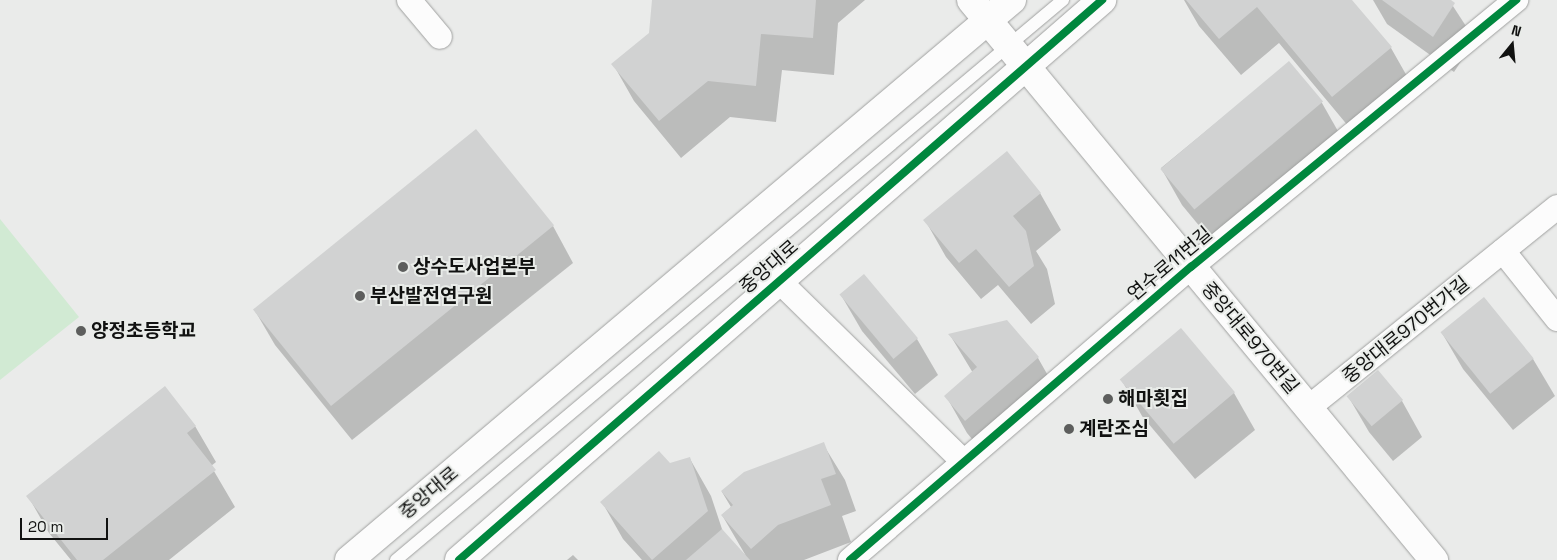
<!DOCTYPE html>
<html>
<head>
<meta charset="utf-8">
<style>
	body { margin:0 }
	#map { position:relative; width:1557px; height:560px; overflow:hidden; background:#eaebea; font-family:"Space Grotesk","Noto Sans KR",sans-serif }
	div>[style] { position:absolute }
	[style*='--x'] { left:calc(var(--x)*1px); top:calc(var(--y)*1px); width:calc(var(--w)*1px); rotate:calc(var(--a)*1deg) }
	.green>* { inset:0; background:#d1ead3 }
	.shadow>* { inset:0; background:#0003 }
	.building>* { inset:0; background:#d1d2d2; transform-origin:0 0 }
	.roads { filter:drop-shadow(0 0 1px #9fa09f) drop-shadow(0 0 1px #9fa09f) }
	.service>* { height:12px; margin:-6px; padding:0 6px; transform-origin:6px; border-radius:6px; background:#fcfcfc }
	.minor>* { height:24px; margin:-12px; padding:0 12px; transform-origin:12px; border-radius:12px; background:#fcfcfc }
	.tertiary>* { height:28px; margin:-14px; padding:0 14px; transform-origin:14px; border-radius:14px; background:#fcfcfc }
	.secondary>* { height:28px; margin:-14px; padding:0 14px; transform-origin:14px; border-radius:14px; background:#fcfcfc }
	.cycleway>* { height:8px; margin:-4px; padding:0 4px; transform-origin:4px; border-radius:4px; background:#00873e }
	.dots>* { width:14px; height:14px; translate:-50% -50%; box-sizing:border-box; border:2px solid #e9ece9; border-radius:50% }
	span { translate:-50% -50%; white-space:nowrap; text-align:center; line-height:1.15; -webkit-text-stroke:4px #e9ece9; paint-order:stroke }
	.street-label { font-size:19px; color:#111211 }
	.poi-label { font-size:19px; color:#111211; font-weight:700 }
	.left { translate:0 -50%; text-align:left }
	.north { position:absolute; left:1487px; top:20px; width:50px; height:50px; -webkit-text-stroke:4px #e9ece9; paint-order:stroke; rotate:17deg; font-size:14px; font-weight:700; line-height:20px; text-align:center; color:#111211 }
	.north::after { content:''; display:block; margin:auto; width:18px; height:22px; background:#111211; clip-path:polygon(50% 0,100% 100%,50% 72%,0 100%) }
	.scale { position:absolute; left:20px; top:518px; width:88px; height:22px; box-sizing:border-box; border:2px solid #111211; border-top:0; padding-left:6px; font-size:15px; line-height:18px; white-space:nowrap; color:#111211; -webkit-text-stroke:4px #e9ece9; paint-order:stroke }
</style>
</head>
<body>
<div id="map">
	<div class="green">
		<div style="clip-path:polygon(0 219px,79px 317px,0 380px)"></div>
	</div>
	<div class="shadow">
		<div style="clip-path:polygon(653px 0,865px 0,838px 23px,834px 75px,782px 70px,776px 122px,730px 117px,681px 158px,634px 101px,613px 64px,650px 33px)"></div>
		<div style="clip-path:polygon(1184px 0,1350px 0,1391px 48px,1412px 85px,1354px 133px,1279px 43px,1241px 75px,1199px 26px)"></div>
		<div style="clip-path:polygon(1373px 0,1449px 0,1475px 40px,1454px 72px,1387px 24px)"></div>
		<div style="clip-path:polygon(1289px 63px,1322px 103px,1343px 140px,1215px 245px,1182px 205px,1161px 168px)"></div>
		<div style="clip-path:polygon(1040px 193px,1061px 230px,1036px 251px,1047px 269px,1055px 304px,1031px 324px,998px 285px,981px 299px,946px 257px,925px 220px)"></div>
		<div style="clip-path:polygon(553px 226px,573px 263px,352px 440px,275px 345px,254px 309px)"></div>
		<div style="clip-path:polygon(864px 275px,917px 339px,938px 375px,915px 394px,862px 331px,841px 295px)"></div>
		<div style="clip-path:polygon(1484px 298px,1533px 359px,1555px 396px,1513px 430px,1463px 369px,1442px 333px)"></div>
		<div style="clip-path:polygon(1006px 322px,1038px 358px,1059px 395px,987px 457px,967px 433px,946px 396px,973px 373px,950px 335px)"></div>
		<div style="clip-path:polygon(1121px 379px,1234px 393px,1255px 430px,1195px 479px,1142px 416px)"></div>
		<div style="clip-path:polygon(1348px 396px,1402px 401px,1422px 437px,1393px 461px,1369px 432px)"></div>
		<div style="clip-path:polygon(195px 426px,216px 462px,211px 466px,235px 507px,169px 560px,71px 560px,49px 533px,28px 496px)"></div>
		<div style="clip-path:polygon(823px 444px,845px 480px,856px 511px,842px 516px,851px 542px,804px 560px,642px 560px,623px 539px,602px 502px,670px 465px,690px 459px,711px 496px,723px 532px,746px 556px,722px 515px,731px 507px,722px 492px)"></div>
		<div style="clip-path:polygon(573px 555px,578px 560px,567px 560px)"></div>
	</div>
	<div class="building">
		<div style="clip-path:polygon(652px 0,816px 0,813px 38px,761px 34px,756px 86px,708px 81px,659px 121px,611px 64px,649px 33px)"></div>
		<div style="clip-path:polygon(1186px 0,1352px 0,1392px 47px,1332px 97px,1257px 7px,1219px 39px)"></div>
		<div style="clip-path:polygon(1382px 0,1451px 0,1455px 3px,1433px 37px)"></div>
		<div style="left:1289px;top:61px;width:53px;height:168px;rotate:50deg"></div>
		<div style="left:476px;top:129px;width:124px;height:287px;rotate:51deg"></div>
		<div style="clip-path:polygon(1007px 151px,1041px 193px,1013px 216px,1026px 231px,1034px 266px,1009px 287px,976px 249px,959px 263px,923px 220px)"></div>
		<div style="left:864px;top:274px;width:84px;height:32px;rotate:50deg"></div>
		<div style="left:1484px;top:297px;width:79px;height:56px;rotate:51deg"></div>
		<div style="clip-path:polygon(1007px 320px,1039px 357px,965px 421px,944px 396px,977px 367px,948px 334px)"></div>
		<div style="left:1181px;top:328px;width:84px;height:80px;rotate:50deg"></div>
		<div style="left:1378px;top:370px;width:39px;height:41px;rotate:50deg"></div>
		<div style="clip-path:polygon(165px 386px,196px 426px,187px 433px,216px 470px,103px 560px,77px 560px,26px 496px)"></div>
		<div style="clip-path:polygon(824px 442px,836px 474px,821px 479px,831px 505px,778px 525px,751px 549px,721px 515px,733px 505px,721px 491px,744px 472px)"></div>
		<div style="clip-path:polygon(659px 451px,670px 463px,690px 457px,708px 511px,652px 560px,600px 502px)"></div>
		<div style="clip-path:polygon(722px 529px,750px 560px,686px 560px)"></div>
	</div>
	<div class="roads">
		<div class="service">
			<div style="--x:396;--y:560;--w:871;--a:-40.02"></div>
		</div>
		<div class="minor">
			<div style="--x:409;--y:0;--w:48;--a:50"></div>
			<div style="--x:1503;--y:251;--w:87;--a:51.5"></div>
			<div style="--x:778;--y:280;--w:260;--a:44.4"></div>
			<div style="--x:1308;--y:408;--w:320;--a:-38.9"></div>
			<div style="--x:850;--y:560;--w:450;--a:-40.7"></div>
			<div style="--x:1191;--y:267;--w:421;--a:-39.4"></div>
		</div>
		<div class="tertiary">
			<div style="--x:971;--y:0;--w:727;--a:50.42"></div>
		</div>
		<div class="secondary">
			<div style="--x:349;--y:560;--w:868;--a:-40.19"></div>
			<div style="--x:459;--y:560;--w:853;--a:-41.05"></div>
		</div>
	</div>
	<div class="cycleway">
		<div style="--x:459;--y:560;--w:853;--a:-41.05"></div>
		<div style="--x:850;--y:560;--w:450;--a:-40.7"></div>
		<div style="--x:1191;--y:267;--w:421;--a:-39.4"></div>
	</div>
	<div class="dots">
		<div style="left:403px;top:267px;background:#5d5e5d"></div>
		<div style="left:360px;top:296px;background:#5d5e5d"></div>
		<div style="left:81px;top:331px;background:#5d5e5d"></div>
		<div style="left:1108px;top:399px;background:#5d5e5d"></div>
		<div style="left:1069px;top:429px;background:#5d5e5d"></div>
	</div>
	<div class="street-label">
		<span style="left:1170px;top:264px;rotate:-40deg">연수로11번길</span>
		<span style="left:769px;top:267px;rotate:-41deg">중앙대로</span>
		<span style="left:1406px;top:330px;rotate:-39deg">중앙대로970번가길</span>
		<span style="left:1250px;top:338px;rotate:50deg">중앙대로970번길</span>
		<span style="left:429px;top:493px;rotate:-40deg">중앙대로</span>
	</div>
	<div class="poi-label">
		<span class="left" style="left:413px;top:267px">상수도사업본부</span>
		<span class="left" style="left:370px;top:296px">부산발전연구원</span>
		<span class="left" style="left:91px;top:331px">양정초등학교</span>
		<span class="left" style="left:1118px;top:399px">해마횟집</span>
		<span class="left" style="left:1079px;top:429px">계란조심</span>
	</div>
	<div class="north">N</div>
	<div class="scale">20 m</div>
</div>
</body>
</html>
